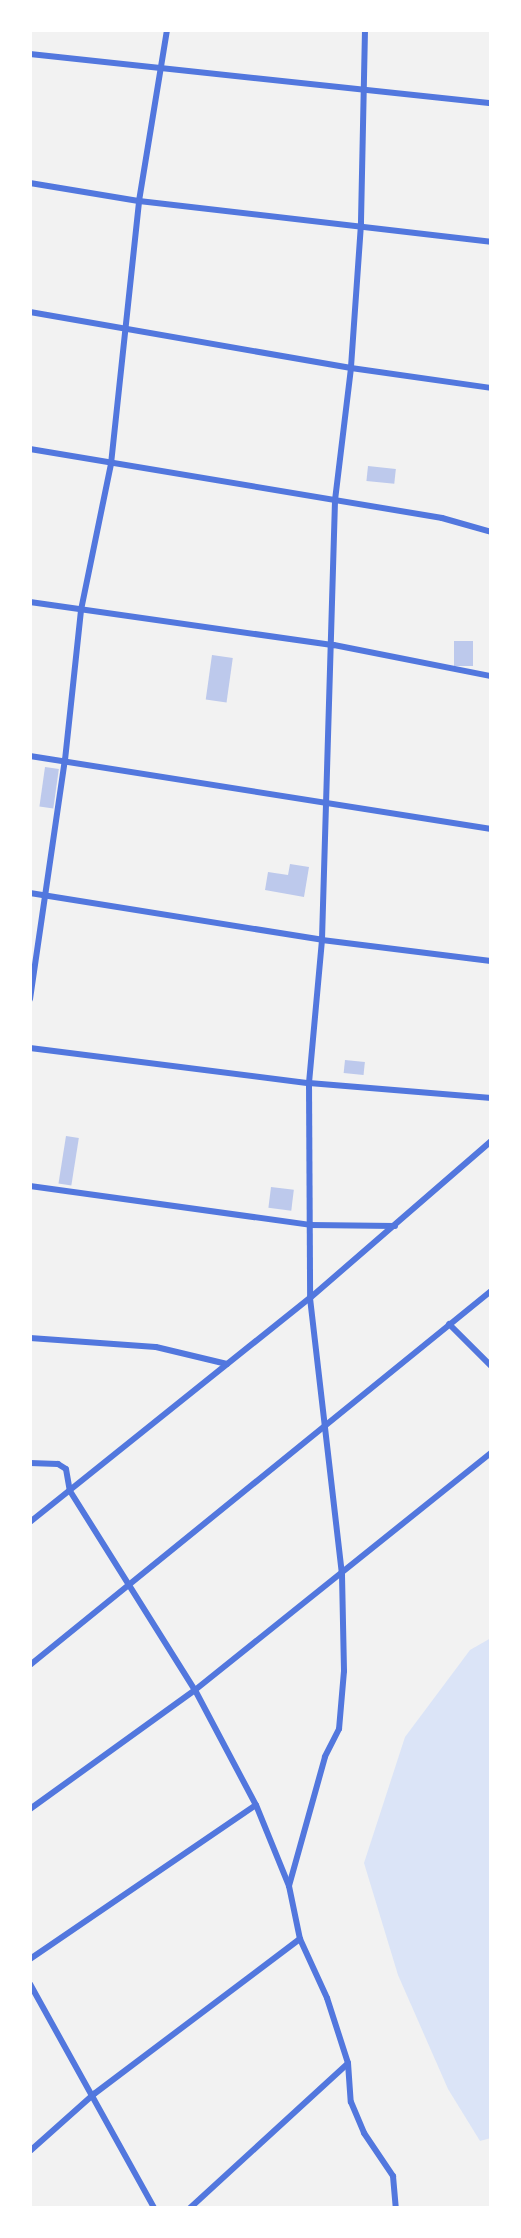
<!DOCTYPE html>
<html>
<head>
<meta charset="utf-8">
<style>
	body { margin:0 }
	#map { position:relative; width:521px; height:2238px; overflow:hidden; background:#f2f2f2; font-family:Karla,sans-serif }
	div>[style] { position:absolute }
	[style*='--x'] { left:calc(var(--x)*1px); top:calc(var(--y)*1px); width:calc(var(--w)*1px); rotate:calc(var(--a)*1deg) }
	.green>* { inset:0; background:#dbe4f7 }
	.building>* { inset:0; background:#bdc9ec; transform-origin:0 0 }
	.minor>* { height:6px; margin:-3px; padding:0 3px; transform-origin:3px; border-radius:3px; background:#5277de }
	span { translate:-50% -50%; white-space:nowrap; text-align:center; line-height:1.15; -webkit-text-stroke:6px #fff; paint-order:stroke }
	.frame { position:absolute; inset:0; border:32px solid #fff; pointer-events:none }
</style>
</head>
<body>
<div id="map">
	<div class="green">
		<div style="clip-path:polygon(491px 1638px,491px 2138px,480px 2141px,448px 2089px,398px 1975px,364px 1863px,405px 1737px,470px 1650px)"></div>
	</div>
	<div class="building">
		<div style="left:368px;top:466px;width:28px;height:15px;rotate:6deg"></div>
		<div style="left:454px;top:641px;width:19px;height:25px"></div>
		<div style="left:212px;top:655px;width:21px;height:45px;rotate:8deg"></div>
		<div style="left:45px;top:767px;width:14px;height:40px;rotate:8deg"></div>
		<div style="clip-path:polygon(290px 864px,309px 867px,304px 897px,265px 890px,268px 872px,288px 875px)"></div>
		<div style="left:345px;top:1060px;width:20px;height:13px;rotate:6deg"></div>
		<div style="left:66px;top:1136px;width:13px;height:48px;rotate:9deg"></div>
		<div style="left:271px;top:1187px;width:23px;height:21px;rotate:7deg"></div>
	</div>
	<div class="minor">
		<div style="--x:365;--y:30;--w:194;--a:91.2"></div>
		<div style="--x:361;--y:224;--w:144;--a:94"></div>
		<div style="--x:351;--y:368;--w:134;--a:96.9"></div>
		<div style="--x:335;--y:501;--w:439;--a:91.7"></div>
		<div style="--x:322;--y:940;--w:144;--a:95.2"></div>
		<div style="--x:309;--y:1083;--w:215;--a:89.7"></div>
		<div style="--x:310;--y:1298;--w:279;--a:83.4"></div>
		<div style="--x:342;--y:1575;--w:96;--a:88.8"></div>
		<div style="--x:344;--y:1671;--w:58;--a:94.9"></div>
		<div style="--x:339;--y:1729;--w:31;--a:117"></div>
		<div style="--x:325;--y:1757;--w:134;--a:105.6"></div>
		<div style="--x:289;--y:1886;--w:54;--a:78.3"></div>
		<div style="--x:300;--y:1939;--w:65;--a:65.4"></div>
		<div style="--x:327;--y:1998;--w:68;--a:72.1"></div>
		<div style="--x:348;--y:2063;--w:39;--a:86"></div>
		<div style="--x:351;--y:2102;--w:34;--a:67"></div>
		<div style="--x:364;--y:2133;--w:52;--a:56"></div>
		<div style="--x:393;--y:2176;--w:32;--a:85"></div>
		<div style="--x:30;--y:54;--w:464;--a:6.1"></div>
		<div style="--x:30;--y:183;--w:110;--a:9.4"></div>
		<div style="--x:139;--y:201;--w:354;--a:6.6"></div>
		<div style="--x:30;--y:312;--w:326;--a:9.9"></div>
		<div style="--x:351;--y:368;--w:141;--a:8.1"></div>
		<div style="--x:30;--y:449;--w:418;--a:9.5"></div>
		<div style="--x:442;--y:518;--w:51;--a:15.9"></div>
		<div style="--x:30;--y:602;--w:307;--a:8.1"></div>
		<div style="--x:334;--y:645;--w:160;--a:11.2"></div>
		<div style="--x:30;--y:756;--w:467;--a:9"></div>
		<div style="--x:30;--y:893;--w:296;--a:9.1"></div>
		<div style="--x:322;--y:940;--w:170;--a:7.1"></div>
		<div style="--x:30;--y:999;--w:242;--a:-81.7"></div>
		<div style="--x:65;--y:760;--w:151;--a:-83.9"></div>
		<div style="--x:81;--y:610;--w:149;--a:-78.4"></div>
		<div style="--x:111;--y:464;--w:264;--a:-83.9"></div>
		<div style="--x:139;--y:201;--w:173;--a:-80.7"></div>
		<div style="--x:30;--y:1048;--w:281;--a:7.2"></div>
		<div style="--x:309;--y:1083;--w:183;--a:4.7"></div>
		<div style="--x:30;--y:1186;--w:283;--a:7.9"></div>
		<div style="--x:310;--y:1225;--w:85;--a:0.7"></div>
		<div style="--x:449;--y:1324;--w:59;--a:45"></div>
		<div style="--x:30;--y:1338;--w:126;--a:4.1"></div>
		<div style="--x:156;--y:1347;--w:73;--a:13.5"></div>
		<div style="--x:30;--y:1463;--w:28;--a:2"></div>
		<div style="--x:58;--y:1464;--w:9;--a:32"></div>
		<div style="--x:66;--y:1469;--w:22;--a:80"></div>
		<div style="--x:70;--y:1491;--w:235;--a:57.9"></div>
		<div style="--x:195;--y:1690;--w:130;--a:62.1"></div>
		<div style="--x:256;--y:1805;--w:87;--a:67.8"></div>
		<div style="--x:30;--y:1522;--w:359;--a:-38.7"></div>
		<div style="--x:310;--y:1298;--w:240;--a:-40.9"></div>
		<div style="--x:30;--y:1665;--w:594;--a:-39.05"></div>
		<div style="--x:30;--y:1809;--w:203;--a:-35.8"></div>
		<div style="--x:195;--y:1690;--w:379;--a:-38.7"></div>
		<div style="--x:30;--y:1959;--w:273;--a:-34.3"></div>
		<div style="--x:30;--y:1984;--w:256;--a:61"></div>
		<div style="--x:30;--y:2151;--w:86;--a:-41.7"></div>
		<div style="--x:94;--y:2094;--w:258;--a:-37"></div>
		<div style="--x:190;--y:2208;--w:214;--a:-42.5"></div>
	</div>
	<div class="frame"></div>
</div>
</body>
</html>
